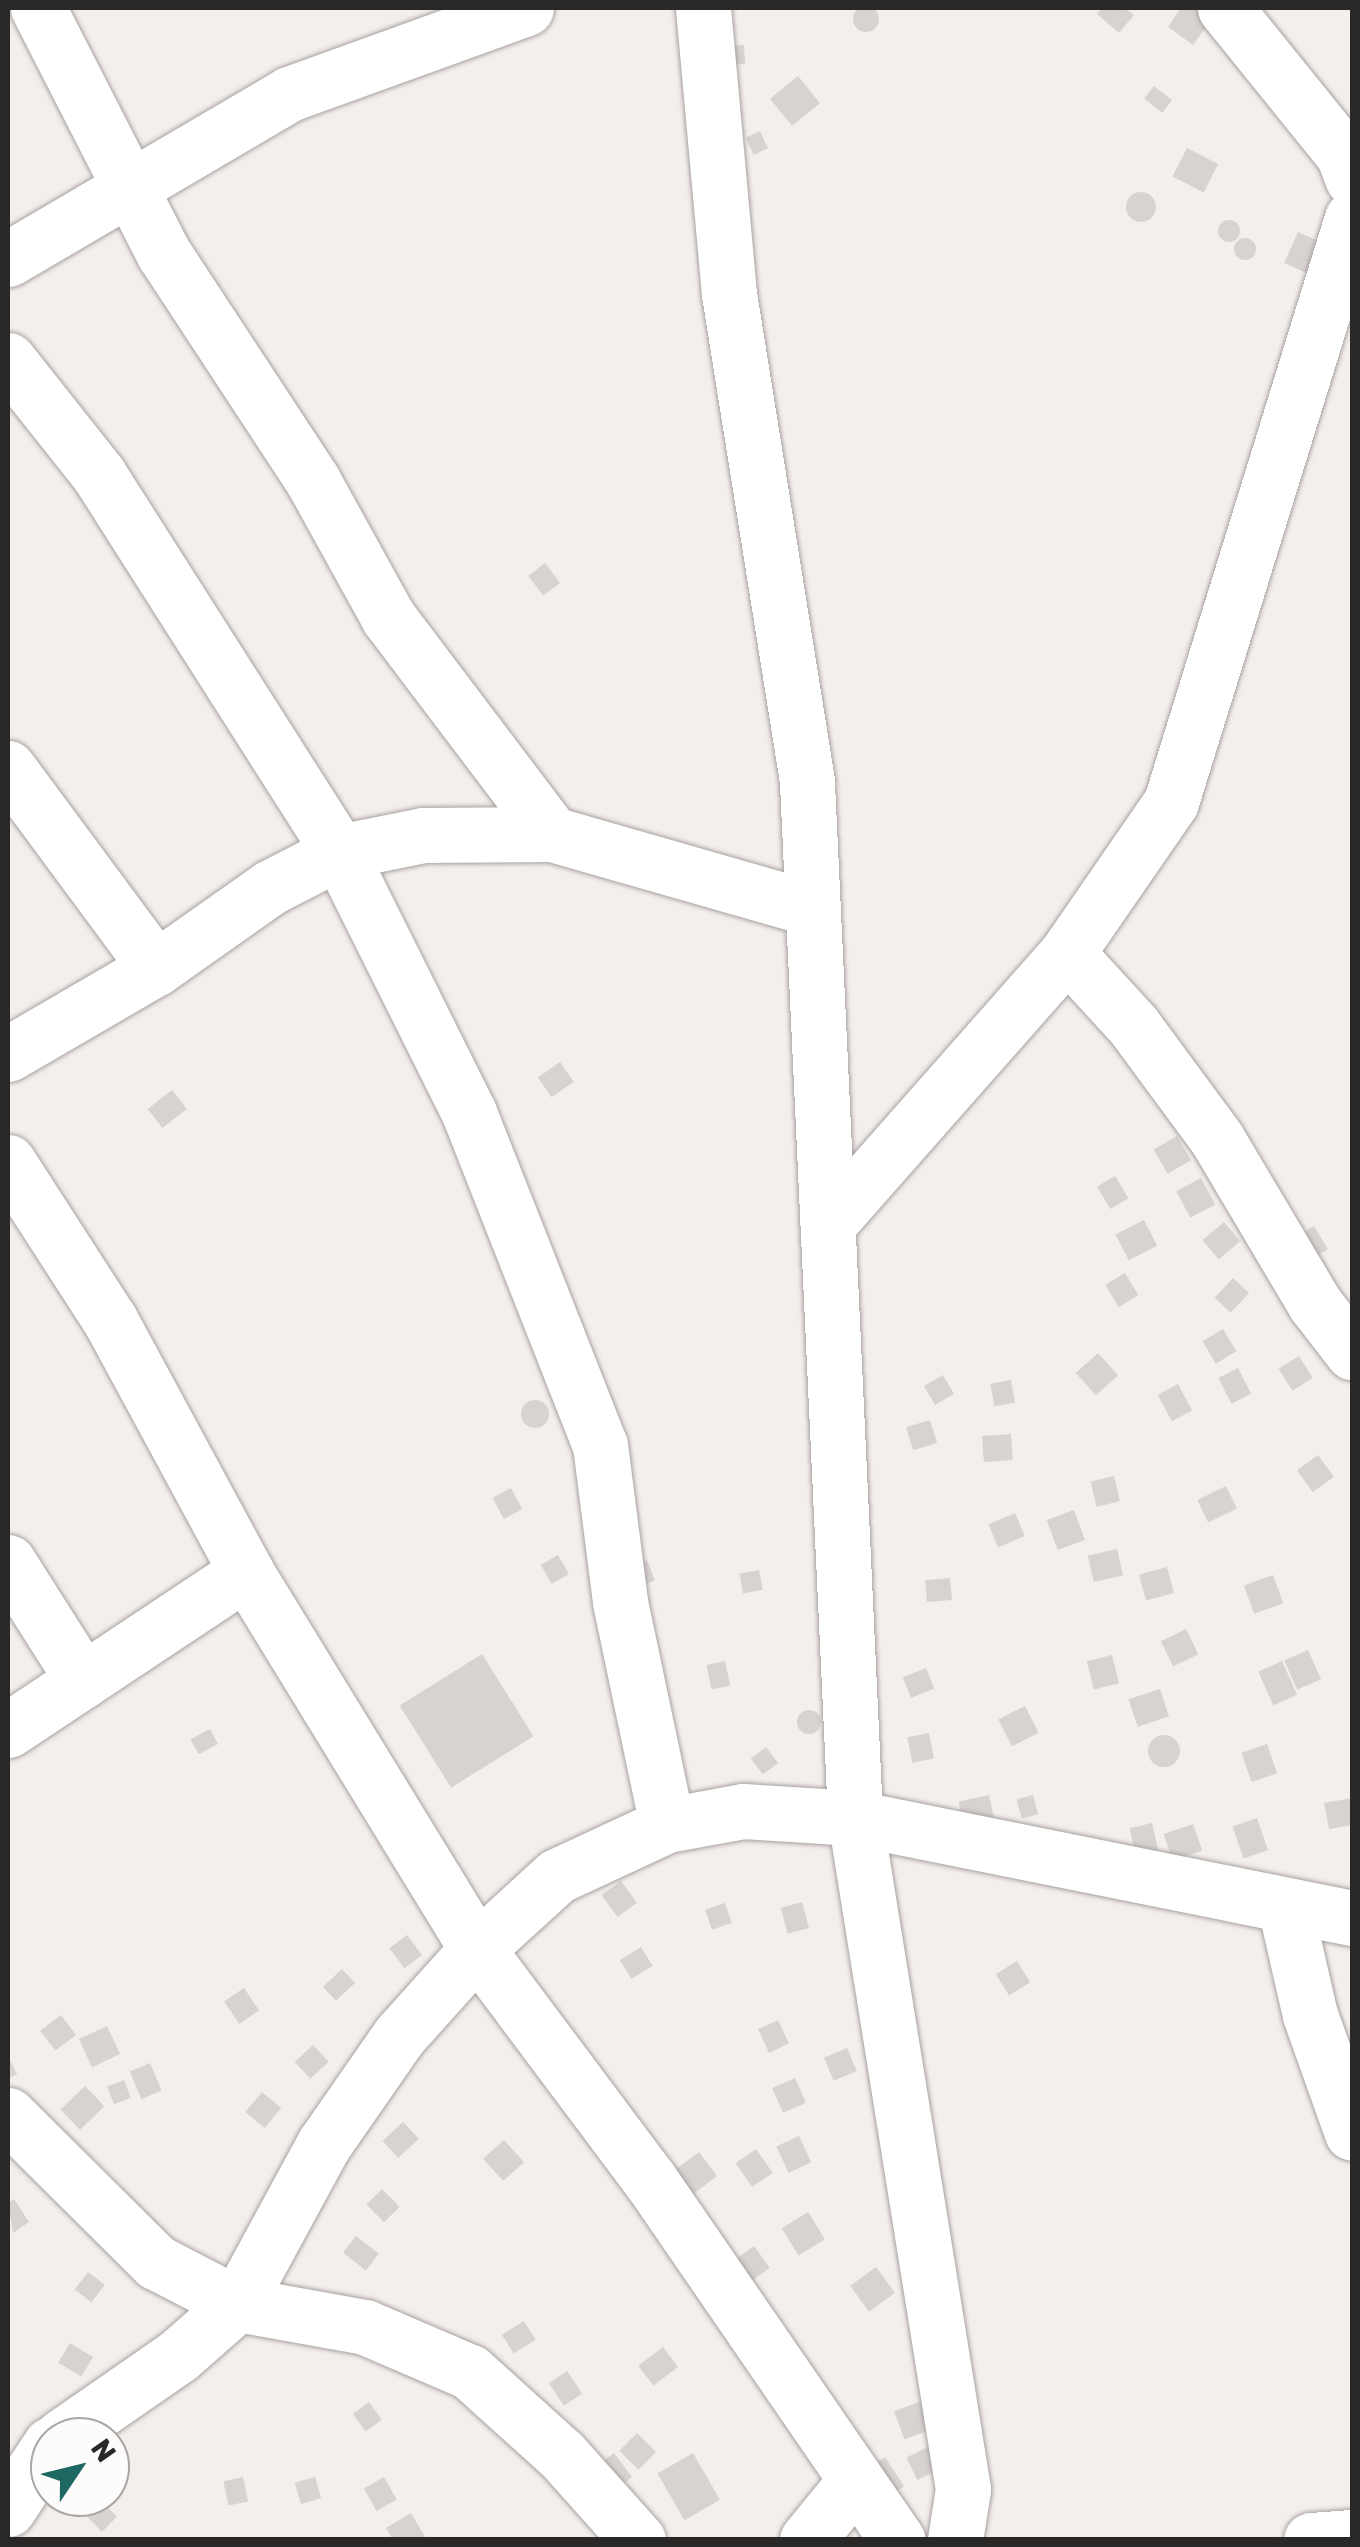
<!DOCTYPE html>
<html>
<head>
<meta charset="utf-8">
<style>
	body { margin:0 }
	#map { position:relative; width:1360px; height:2547px; overflow:hidden; background:#f4eeec; font-family:Rubik,sans-serif }
	div>[style] { position:absolute }
	[style*='--x'] { left:calc(var(--x)*1px); top:calc(var(--y)*1px); width:calc(var(--w)*1px); rotate:calc(var(--a)*1deg) }
	.building>* { inset:0; background:#d8d3d1; transform-origin:0 0 }
	.round { border-radius:50% }
	.roads { filter:drop-shadow(0 0 2px #a7a2a0) drop-shadow(0 0 2px #a7a2a0) }
	.street>* { height:55px; margin:-27.5px; padding:0 27.5px; transform-origin:27.5px; border-radius:27.5px; background:#fff }
	span { translate:-50% -50%; white-space:nowrap; text-align:center; line-height:1.15; -webkit-text-stroke:9px #fefcfb; paint-order:stroke }
	.frame { position:absolute; inset:0; border:10px solid #2a2827; pointer-events:none }
	.north { position:absolute; left:30px; top:2417px; width:100px; height:100px; box-sizing:border-box; background:#fefcfb; border:2px solid #a9a7a6; border-radius:50%; rotate:55deg; font-size:28px; font-weight:700; line-height:40px; text-align:center; color:#2a2827 }
	.north::after { content:''; display:block; margin:auto; width:35px; height:45px; background:#1d6862; clip-path:polygon(50% 0,100% 100%,50% 72%,0 100%) }
</style>
</head>
<body>
<div id="map">
	<div class="building">
		<div class="round" style="left:853px;top:6px;width:26px;height:26px"></div>
		<div style="clip-path:polygon(1102px 8px,1124px 8px,1134px 15px,1119px 33px,1097px 14px)"></div>
		<div style="clip-path:polygon(1181px 8px,1201px 8px,1213px 17px,1193px 45px,1168px 27px)"></div>
		<div style="left:744px;top:45px;width:19px;height:21px;rotate:87deg"></div>
		<div style="left:798px;top:76px;width:35px;height:36px;rotate:51deg"></div>
		<div style="left:1154px;top:86px;width:23px;height:16px;rotate:38deg"></div>
		<div style="left:760px;top:131px;width:19px;height:16px;rotate:65deg"></div>
		<div style="left:1187px;top:148px;width:35px;height:32px;rotate:27deg"></div>
		<div class="round" style="left:1126px;top:192px;width:30px;height:30px"></div>
		<div class="round" style="left:1218px;top:220px;width:22px;height:22px"></div>
		<div style="left:1298px;top:232px;width:27px;height:34px;rotate:24deg"></div>
		<div class="round" style="left:1234px;top:238px;width:22px;height:22px"></div>
		<div style="left:545px;top:563px;width:25px;height:21px;rotate:53deg"></div>
		<div style="left:560px;top:1062px;width:24px;height:27px;rotate:55deg"></div>
		<div style="left:172px;top:1090px;width:24px;height:31px;rotate:52deg"></div>
		<div style="left:1177px;top:1136px;width:28px;height:27px;rotate:60deg"></div>
		<div style="left:1115px;top:1176px;width:26px;height:21px;rotate:59deg"></div>
		<div style="left:1201px;top:1178px;width:30px;height:28px;rotate:62deg"></div>
		<div style="left:1144px;top:1220px;width:29px;height:32px;rotate:63deg"></div>
		<div style="left:1224px;top:1222px;width:25px;height:28px;rotate:50deg"></div>
		<div style="left:1314px;top:1226px;width:27px;height:24px;rotate:59deg"></div>
		<div style="left:1125px;top:1273px;width:26px;height:23px;rotate:59deg"></div>
		<div style="left:1233px;top:1278px;width:22px;height:27px;rotate:43deg"></div>
		<div style="left:1223px;top:1329px;width:26px;height:24px;rotate:59deg"></div>
		<div style="left:1098px;top:1353px;width:30px;height:30px;rotate:48deg"></div>
		<div style="left:1299px;top:1356px;width:26px;height:24px;rotate:58deg"></div>
		<div style="left:1238px;top:1368px;width:29px;height:22px;rotate:63deg"></div>
		<div style="left:943px;top:1375px;width:22px;height:22px;rotate:60deg"></div>
		<div style="left:1011px;top:1380px;width:23px;height:21px;rotate:80deg"></div>
		<div style="left:1178px;top:1384px;width:30px;height:23px;rotate:62deg"></div>
		<div class="round" style="left:521px;top:1400px;width:28px;height:28px"></div>
		<div style="left:930px;top:1420px;width:24px;height:25px;rotate:73deg"></div>
		<div style="left:1011px;top:1434px;width:26px;height:29px;rotate:86deg"></div>
		<div style="left:1318px;top:1455px;width:27px;height:26px;rotate:54deg"></div>
		<div style="left:1114px;top:1476px;width:26px;height:24px;rotate:77deg"></div>
		<div style="left:1226px;top:1486px;width:25px;height:32px;rotate:64deg"></div>
		<div style="left:511px;top:1488px;width:24px;height:21px;rotate:62deg"></div>
		<div style="left:1074px;top:1510px;width:32px;height:29px;rotate:70deg"></div>
		<div style="left:1015px;top:1513px;width:25px;height:29px;rotate:67deg"></div>
		<div style="left:1117px;top:1549px;width:27px;height:30px;rotate:77deg"></div>
		<div style="left:558px;top:1555px;width:22px;height:20px;rotate:60deg"></div>
		<div style="left:647px;top:1560px;width:22px;height:27px;rotate:69deg"></div>
		<div style="left:1167px;top:1567px;width:27px;height:29px;rotate:75deg"></div>
		<div style="left:759px;top:1570px;width:20px;height:20px;rotate:79deg"></div>
		<div style="left:1273px;top:1575px;width:30px;height:31px;rotate:70deg"></div>
		<div style="left:950px;top:1578px;width:22px;height:25px;rotate:85deg"></div>
		<div style="left:1186px;top:1629px;width:28px;height:28px;rotate:64deg"></div>
		<div style="left:1308px;top:1650px;width:32px;height:26px;rotate:66deg"></div>
		<div style="left:482px;top:1654px;width:97px;height:97px;rotate:58deg"></div>
		<div style="left:1112px;top:1655px;width:29px;height:26px;rotate:76deg"></div>
		<div style="left:725px;top:1661px;width:25px;height:19px;rotate:78deg"></div>
		<div style="left:1282px;top:1661px;width:37px;height:26px;rotate:66deg"></div>
		<div style="left:926px;top:1668px;width:22px;height:25px;rotate:68deg"></div>
		<div style="left:1160px;top:1689px;width:29px;height:33px;rotate:72deg"></div>
		<div style="left:1025px;top:1706px;width:30px;height:30px;rotate:63deg"></div>
		<div class="round" style="left:797px;top:1710px;width:24px;height:24px"></div>
		<div style="left:210px;top:1729px;width:17px;height:22px;rotate:62deg"></div>
		<div style="left:929px;top:1733px;width:26px;height:22px;rotate:79deg"></div>
		<div class="round" style="left:1148px;top:1735px;width:32px;height:32px"></div>
		<div style="left:1267px;top:1744px;width:31px;height:27px;rotate:71deg"></div>
		<div style="left:766px;top:1747px;width:20px;height:19px;rotate:53deg"></div>
		<div style="left:989px;top:1795px;width:29px;height:31px;rotate:78deg"></div>
		<div style="left:1033px;top:1795px;width:20px;height:17px;rotate:75deg"></div>
		<div style="clip-path:polygon(1352px 1798px,1352px 1825px,1329px 1829px,1324px 1803px)"></div>
		<div style="left:1257px;top:1818px;width:34px;height:26px;rotate:71deg"></div>
		<div style="left:1152px;top:1823px;width:28px;height:23px;rotate:77deg"></div>
		<div style="left:1193px;top:1824px;width:28px;height:31px;rotate:71deg"></div>
		<div style="left:621px;top:1881px;width:27px;height:24px;rotate:54deg"></div>
		<div style="left:802px;top:1902px;width:27px;height:22px;rotate:75deg"></div>
		<div style="left:725px;top:1903px;width:21px;height:21px;rotate:71deg"></div>
		<div style="left:407px;top:1935px;width:25px;height:22px;rotate:53deg"></div>
		<div style="left:641px;top:1947px;width:22px;height:25px;rotate:58deg"></div>
		<div style="left:1017px;top:1961px;width:25px;height:25px;rotate:58deg"></div>
		<div style="left:342px;top:1969px;width:19px;height:26px;rotate:47deg"></div>
		<div style="left:244px;top:1988px;width:27px;height:24px;rotate:56deg"></div>
		<div style="left:61px;top:2015px;width:25px;height:26px;rotate:53deg"></div>
		<div style="left:778px;top:2020px;width:26px;height:22px;rotate:65deg"></div>
		<div style="left:107px;top:2026px;width:31px;height:31px;rotate:65deg"></div>
		<div style="left:313px;top:2045px;width:23px;height:25px;rotate:47deg"></div>
		<div style="left:847px;top:2048px;width:25px;height:25px;rotate:67deg"></div>
		<div style="clip-path:polygon(8px 2056px,17px 2074px,8px 2079px)"></div>
		<div style="left:150px;top:2063px;width:30px;height:22px;rotate:67deg"></div>
		<div style="left:795px;top:2078px;width:27px;height:25px;rotate:66deg"></div>
		<div style="left:124px;top:2080px;width:19px;height:18px;rotate:69deg"></div>
		<div style="left:85px;top:2086px;width:28px;height:34px;rotate:46deg"></div>
		<div style="left:262px;top:2092px;width:25px;height:26px;rotate:40deg"></div>
		<div style="left:403px;top:2122px;width:23px;height:28px;rotate:47deg"></div>
		<div style="left:799px;top:2136px;width:29px;height:25px;rotate:65deg"></div>
		<div style="left:504px;top:2140px;width:30px;height:28px;rotate:48deg"></div>
		<div style="left:756px;top:2149px;width:29px;height:25px;rotate:55deg"></div>
		<div style="left:699px;top:2152px;width:30px;height:30px;rotate:53deg"></div>
		<div style="left:382px;top:2189px;width:25px;height:22px;rotate:45deg"></div>
		<div style="clip-path:polygon(14px 2199px,29px 2222px,13px 2233px,8px 2203px)"></div>
		<div style="left:808px;top:2212px;width:32px;height:31px;rotate:58deg"></div>
		<div style="left:356px;top:2236px;width:29px;height:21px;rotate:38deg"></div>
		<div style="left:754px;top:2246px;width:27px;height:31px;rotate:54deg"></div>
		<div style="left:876px;top:2267px;width:32px;height:32px;rotate:54deg"></div>
		<div style="left:88px;top:2272px;width:21px;height:22px;rotate:37deg"></div>
		<div style="left:524px;top:2321px;width:22px;height:26px;rotate:58deg"></div>
		<div style="left:70px;top:2343px;width:27px;height:23px;rotate:31deg"></div>
		<div style="left:663px;top:2347px;width:25px;height:31px;rotate:53deg"></div>
		<div style="left:567px;top:2371px;width:27px;height:22px;rotate:56deg"></div>
		<div style="left:921px;top:2401px;width:30px;height:29px;rotate:69deg"></div>
		<div style="left:369px;top:2402px;width:22px;height:20px;rotate:54deg"></div>
		<div style="left:637px;top:2433px;width:27px;height:25px;rotate:45deg"></div>
		<div style="clip-path:polygon(110px 2437px,128px 2454px,112px 2471px,110px 2469px)"></div>
		<div style="left:928px;top:2447px;width:25px;height:24px;rotate:64deg"></div>
		<div style="left:614px;top:2453px;width:30px;height:20px;rotate:53deg"></div>
		<div style="left:693px;top:2453px;width:54px;height:41px;rotate:60deg"></div>
		<div style="left:885px;top:2457px;width:35px;height:25px;rotate:57deg"></div>
		<div style="left:243px;top:2477px;width:25px;height:20px;rotate:78deg"></div>
		<div style="left:315px;top:2477px;width:22px;height:21px;rotate:74deg"></div>
		<div style="left:384px;top:2477px;width:26px;height:23px;rotate:61deg"></div>
		<div style="left:102px;top:2502px;width:21px;height:21px;rotate:45deg"></div>
		<div style="clip-path:polygon(411px 2513px,427px 2540px,393px 2540px,386px 2528px)"></div>
	</div>
	<div class="roads">
		<div class="street">
			<div style="--x:38;--y:8;--w:276;--a:62.9"></div>
			<div style="--x:164;--y:254;--w:272;--a:56.7"></div>
			<div style="--x:313;--y:481;--w:155;--a:61.1"></div>
			<div style="--x:388;--y:617;--w:272;--a:52.9"></div>
			<div style="--x:703;--y:8;--w:287;--a:84.8"></div>
			<div style="--x:729;--y:294;--w:495;--a:80.9"></div>
			<div style="--x:807;--y:783;--w:1036;--a:87.34"></div>
			<div style="--x:855;--y:1818;--w:680;--a:80.86"></div>
			<div style="--x:963;--y:2489;--w:52;--a:98.9"></div>
			<div style="--x:1225;--y:8;--w:188;--a:51.1"></div>
			<div style="--x:1343;--y:154;--w:26;--a:69"></div>
			<div style="--x:8;--y:259;--w:326;--a:-30.4"></div>
			<div style="--x:289;--y:94;--w:252;--a:-19.9"></div>
			<div style="--x:8;--y:360;--w:147;--a:51.6"></div>
			<div style="--x:99;--y:475;--w:447;--a:57.5"></div>
			<div style="--x:339;--y:852;--w:292;--a:63.5"></div>
			<div style="--x:469;--y:1113;--w:357;--a:68.5"></div>
			<div style="--x:600;--y:1445;--w:158;--a:82.7"></div>
			<div style="--x:620;--y:1602;--w:228;--a:78.1"></div>
			<div style="--x:8;--y:768;--w:249;--a:53.5"></div>
			<div style="--x:1067;--y:953;--w:98;--a:47.5"></div>
			<div style="--x:1133;--y:1025;--w:142;--a:53.6"></div>
			<div style="--x:1217;--y:1139;--w:192;--a:59.3"></div>
			<div style="--x:1315;--y:1304;--w:61;--a:52.4"></div>
			<div style="--x:8;--y:1054;--w:171;--a:-30.2"></div>
			<div style="--x:156;--y:968;--w:141;--a:-35.2"></div>
			<div style="--x:271;--y:887;--w:76;--a:-27.2"></div>
			<div style="--x:339;--y:852;--w:86;--a:-11.4"></div>
			<div style="--x:423;--y:835;--w:129;--a:-0.4"></div>
			<div style="--x:552;--y:834;--w:268;--a:16"></div>
			<div style="--x:8;--y:1162;--w:188;--a:57.2"></div>
			<div style="--x:110;--y:1320;--w:286;--a:61.6"></div>
			<div style="--x:246;--y:1572;--w:442;--a:58.5"></div>
			<div style="--x:477;--y:1949;--w:289;--a:53.2"></div>
			<div style="--x:650;--y:2180;--w:437;--a:55.5"></div>
			<div style="--x:829;--y:1223;--w:360;--a:-48.6"></div>
			<div style="--x:1067;--y:953;--w:183;--a:-55.4"></div>
			<div style="--x:1171;--y:802;--w:611;--a:-72.78"></div>
			<div style="--x:8;--y:1562;--w:140;--a:57.6"></div>
			<div style="--x:8;--y:1730;--w:286;--a:-33.6"></div>
			<div style="--x:1285;--y:1906;--w:112;--a:77.1"></div>
			<div style="--x:1310;--y:2015;--w:125;--a:70.4"></div>
			<div style="--x:8;--y:2115;--w:209;--a:44.8"></div>
			<div style="--x:156;--y:2262;--w:91;--a:27.4"></div>
			<div style="--x:237;--y:2304;--w:130;--a:10.2"></div>
			<div style="--x:365;--y:2327;--w:114;--a:23.2"></div>
			<div style="--x:470;--y:2372;--w:124;--a:42.1"></div>
			<div style="--x:562;--y:2455;--w:114;--a:48.2"></div>
			<div style="--x:61;--y:2437;--w:142;--a:-34.7"></div>
			<div style="--x:178;--y:2356;--w:79;--a:-41.4"></div>
			<div style="--x:237;--y:2304;--w:182;--a:-61.5"></div>
			<div style="--x:324;--y:2144;--w:131;--a:-55.2"></div>
			<div style="--x:399;--y:2036;--w:117;--a:-48.1"></div>
			<div style="--x:477;--y:1949;--w:108;--a:-42.4"></div>
			<div style="--x:557;--y:1876;--w:121;--a:-24.9"></div>
			<div style="--x:667;--y:1825;--w:77;--a:-10.4"></div>
			<div style="--x:743;--y:1811;--w:112;--a:3.6"></div>
			<div style="--x:855;--y:1818;--w:507;--a:11.38"></div>
			<div style="--x:8;--y:2509;--w:77;--a:-56.7"></div>
			<div style="--x:807;--y:2540;--w:77;--a:-50.8"></div>
			<div style="--x:1311;--y:2540;--w:41;--a:-4.2"></div>
		</div>
	</div>
	<div class="frame"></div>
	<div class="north">N</div>
</div>
</body>
</html>
